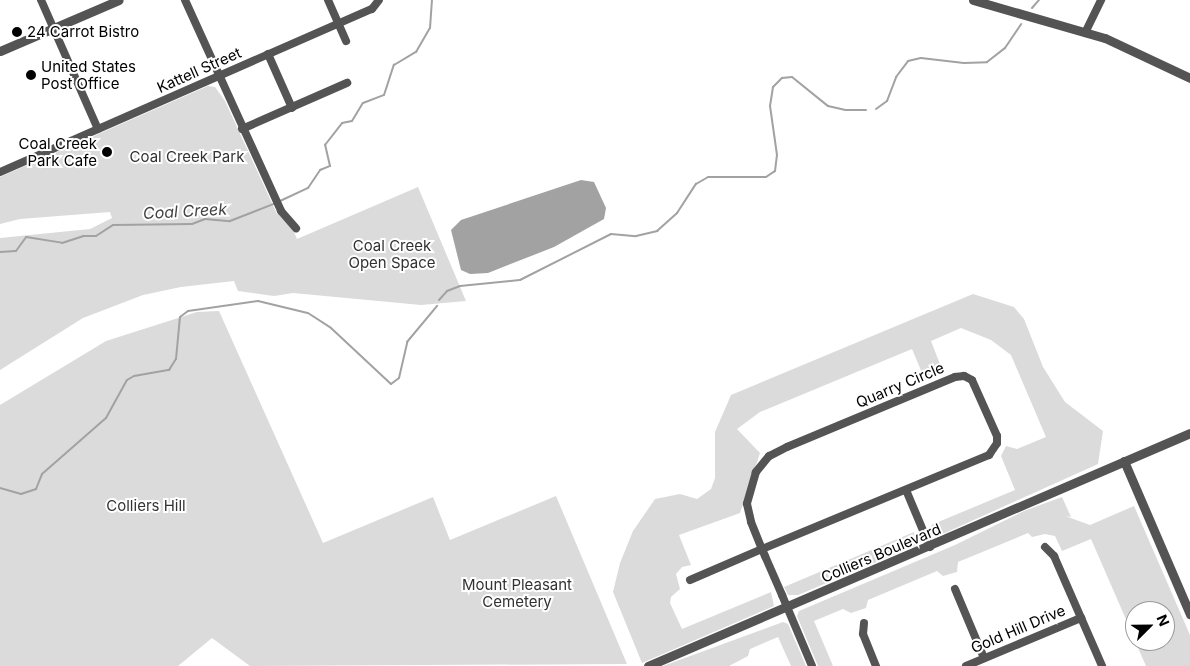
<!DOCTYPE html>
<html>
<head>
<meta charset="utf-8">
<style>
	body { margin:0 }
	#map { position:relative; width:1190px; height:666px; overflow:hidden; background:#fff; font-family:Inter,sans-serif }
	div>[style] { position:absolute }
	[style*='--x'] { left:calc(var(--x)*1px); top:calc(var(--y)*1px); width:calc(var(--w)*1px); rotate:calc(var(--a)*1deg) }
	.green>* { inset:0; background:#dbdbdb }
	.water>* { inset:0; background:#a2a2a2 }
	.stream>* { height:2px; margin:-1px; padding:0 1px; transform-origin:1px; border-radius:1px; background:#a2a2a2 }
	.minor>* { height:8px; margin:-4px; padding:0 4px; transform-origin:4px; border-radius:4px; background:#545454 }
	.tertiary>* { height:9px; margin:-4.5px; padding:0 4.5px; transform-origin:4.5px; border-radius:4.5px; background:#545454 }
	.dots>* { width:14px; height:14px; translate:-50% -50%; box-sizing:border-box; border:2px solid #fff; border-radius:50% }
	span { translate:-50% -50%; white-space:nowrap; text-align:center; line-height:1.15; -webkit-text-stroke:4px #fff; paint-order:stroke }
	.poi-label { font-size:15px; color:#000 }
	.left { translate:0 -50%; text-align:left }
	.right { translate:-100% -50%; text-align:right }
	.street-label { font-size:15px; color:#000 }
	.park-label { font-size:15px; color:#323232 }
	.water-label { font-size:16px; color:#434343; font-style:italic }
	.north { position:absolute; left:1125px; top:601px; width:50px; height:50px; box-sizing:border-box; background:#fff; border:1px solid #999; border-radius:50%; rotate:67deg; font-size:14px; font-weight:700; line-height:20px; text-align:center; color:#000 }
	.north::after { content:''; display:block; margin:auto; width:18px; height:22px; background:#000; clip-path:polygon(50% 0,100% 100%,50% 72%,0 100%) }
</style>
</head>
<body>
<div id="map">
	<div class="green">
		<div style="clip-path:polygon(208px 86px,215px 87px,225px 101px,277px 214px,285px 211px,297px 239px,418px 187px,466px 301px,421px 305px,293px 293px,274px 296px,238px 291px,234px 281px,181px 287px,143px 295px,83px 318px,0 370px,0 238px,90px 229px,112px 218px,110px 212px,20px 219px,0 224px,0 177px)"></div>
		<div style="clip-path:polygon(973px 294px,1014px 307px,1024px 319px,1043px 367px,1065px 402px,1103px 431px,1098px 464px,936px 537px,931px 525px,1015px 490px,1001px 456px,1006px 446px,1017px 449px,1046px 437px,1011px 355px,991px 340px,961px 328px,931px 341px,943px 372px,925px 380px,912px 349px,760px 412px,737px 429px,760px 453px,740px 513px,679px 535px,691px 565px,682px 567px,676px 574px,680px 589px,671px 597px,670px 603px,682px 629px,771px 592px,774px 606px,642px 663px,613px 592px,620px 563px,633px 531px,655px 499px,680px 494px,697px 499px,711px 489px,715px 478px,715px 432px,731px 395px)"></div>
		<div style="clip-path:polygon(219px 311px,323px 543px,433px 497px,450px 540px,556px 496px,627px 664px,250px 666px,212px 638px,178px 666px,0 666px,0 405px,106px 341px,197px 312px)"></div>
		<div style="clip-path:polygon(1062px 497px,1071px 517px,1065px 516px,1090px 525px,1134px 506px,1190px 635px,1190px 666px,1146px 666px,1135px 641px,1165px 641px,1165px 611px,1135px 611px,1135px 640px,1091px 539px,1062px 551px,1055px 536px,1045px 534px,1032px 537px,1028px 533px,958px 562px,957px 572px,943px 576px,937px 571px,868px 600px,866px 608px,851px 613px,843px 609px,814px 621px,833px 666px,818px 666px,797px 616px,799px 611px,955px 545px,1024px 511px)"></div>
		<div style="clip-path:polygon(914px 532px,919px 544px,798px 595px,788px 595px,784px 587px)"></div>
		<div style="clip-path:polygon(783px 622px,788px 624px,806px 666px,791px 666px,778px 637px,750px 649px,748px 656px,729px 666px,663px 666px)"></div>
	</div>
	<div class="water">
		<div style="clip-path:polygon(581px 180px,594px 182px,606px 208px,604px 219px,554px 247px,488px 273px,470px 274px,461px 270px,451px 230px,461px 220px)"></div>
	</div>
	<div class="stream">
		<div style="--x:1032;--y:8;--w:11;--a:-49"></div>
		<div style="--x:876;--y:109;--w:14;--a:-36"></div>
		<div style="--x:887;--y:101;--w:26;--a:-69"></div>
		<div style="--x:896;--y:77;--w:20;--a:-53"></div>
		<div style="--x:908;--y:61;--w:13;--a:-13"></div>
		<div style="--x:921;--y:58;--w:43;--a:6.6"></div>
		<div style="--x:964;--y:63;--w:23;--a:-2"></div>
		<div style="--x:987;--y:62;--w:23;--a:-38"></div>
		<div style="--x:1005;--y:48;--w:29;--a:-56"></div>
		<div style="--x:280;--y:201;--w:31;--a:-25"></div>
		<div style="--x:308;--y:188;--w:22;--a:-56"></div>
		<div style="--x:320;--y:170;--w:11;--a:-22"></div>
		<div style="--x:330;--y:166;--w:22;--a:-103"></div>
		<div style="--x:325;--y:145;--w:28;--a:-52"></div>
		<div style="--x:342;--y:123;--w:10;--a:-11"></div>
		<div style="--x:352;--y:121;--w:21;--a:-59"></div>
		<div style="--x:363;--y:103;--w:22;--a:-21"></div>
		<div style="--x:384;--y:95;--w:32;--a:-72"></div>
		<div style="--x:394;--y:65;--w:26;--a:-31"></div>
		<div style="--x:416;--y:52;--w:28;--a:-60"></div>
		<div style="--x:430;--y:28;--w:28;--a:-86"></div>
		<div style="--x:0;--y:252;--w:16;--a:-4"></div>
		<div style="--x:16;--y:251;--w:17;--a:-54"></div>
		<div style="--x:26;--y:237;--w:36;--a:9"></div>
		<div style="--x:62;--y:243;--w:22;--a:-18"></div>
		<div style="--x:83;--y:236;--w:13;--a:0"></div>
		<div style="--x:96;--y:236;--w:20;--a:-33"></div>
		<div style="--x:113;--y:225;--w:79;--a:-0.7"></div>
		<div style="--x:192;--y:224;--w:14;--a:-21"></div>
		<div style="--x:205;--y:219;--w:25;--a:5"></div>
		<div style="--x:230;--y:221;--w:49;--a:-21.4"></div>
		<div style="--x:439;--y:300;--w:12;--a:-48"></div>
		<div style="--x:447;--y:291;--w:14;--a:-21"></div>
		<div style="--x:460;--y:286;--w:60;--a:-5.7"></div>
		<div style="--x:520;--y:280;--w:102;--a:-26.8"></div>
		<div style="--x:611;--y:234;--w:25;--a:5"></div>
		<div style="--x:636;--y:236;--w:22;--a:-13"></div>
		<div style="--x:657;--y:231;--w:27;--a:-42"></div>
		<div style="--x:677;--y:213;--w:35;--a:-57"></div>
		<div style="--x:696;--y:184;--w:14;--a:-30"></div>
		<div style="--x:708;--y:177;--w:58;--a:0"></div>
		<div style="--x:766;--y:177;--w:11;--a:-34"></div>
		<div style="--x:775;--y:171;--w:16;--a:-83"></div>
		<div style="--x:777;--y:155;--w:49;--a:-98.1"></div>
		<div style="--x:770;--y:106;--w:19;--a:-81"></div>
		<div style="--x:773;--y:87;--w:13;--a:-45"></div>
		<div style="--x:782;--y:78;--w:10;--a:-6"></div>
		<div style="--x:792;--y:77;--w:46;--a:38.9"></div>
		<div style="--x:828;--y:106;--w:18;--a:13"></div>
		<div style="--x:846;--y:110;--w:20;--a:0"></div>
		<div style="--x:0;--y:488;--w:22;--a:16"></div>
		<div style="--x:21;--y:494;--w:16;--a:-18"></div>
		<div style="--x:36;--y:489;--w:16;--a:-68"></div>
		<div style="--x:42;--y:474;--w:85;--a:-41.2"></div>
		<div style="--x:106;--y:418;--w:43;--a:-61.1"></div>
		<div style="--x:127;--y:380;--w:8;--a:-30"></div>
		<div style="--x:134;--y:376;--w:36;--a:-10"></div>
		<div style="--x:169;--y:370;--w:13;--a:-58"></div>
		<div style="--x:176;--y:359;--w:42;--a:-84.6"></div>
		<div style="--x:180;--y:317;--w:10;--a:-37"></div>
		<div style="--x:188;--y:311;--w:71;--a:-8.1"></div>
		<div style="--x:258;--y:301;--w:51;--a:13.5"></div>
		<div style="--x:308;--y:313;--w:27;--a:33"></div>
		<div style="--x:331;--y:328;--w:82;--a:43"></div>
		<div style="--x:391;--y:384;--w:10;--a:-37"></div>
		<div style="--x:399;--y:378;--w:37;--a:-77"></div>
		<div style="--x:407;--y:342;--w:47;--a:-50.2"></div>
	</div>
	<div class="minor">
		<div style="--x:41;--y:0;--w:141;--a:66.2"></div>
		<div style="--x:185;--y:0;--w:232;--a:65.5"></div>
		<div style="--x:281;--y:211;--w:23;--a:49"></div>
		<div style="--x:328;--y:0;--w:45;--a:66.3"></div>
		<div style="--x:1085;--y:33;--w:37;--a:-64"></div>
		<div style="--x:268;--y:54;--w:59;--a:66"></div>
		<div style="--x:242;--y:129;--w:115;--a:-23.7"></div>
		<div style="--x:0;--y:172;--w:406;--a:-23.7"></div>
		<div style="--x:372;--y:9;--w:11;--a:-52"></div>
		<div style="--x:906;--y:490;--w:62;--a:67.2"></div>
		<div style="--x:1045;--y:547;--w:13;--a:45"></div>
		<div style="--x:1054;--y:556;--w:120;--a:66.4"></div>
		<div style="--x:690;--y:580;--w:78;--a:-23.3"></div>
		<div style="--x:762;--y:549;--w:246;--a:-22.5"></div>
		<div style="--x:989;--y:455;--w:14;--a:-56"></div>
		<div style="--x:997;--y:443;--w:7;--a:-90"></div>
		<div style="--x:997;--y:436;--w:61;--a:-114.1"></div>
		<div style="--x:972;--y:380;--w:9;--a:-153"></div>
		<div style="--x:964;--y:376;--w:9;--a:174"></div>
		<div style="--x:955;--y:377;--w:182;--a:157.4"></div>
		<div style="--x:787;--y:447;--w:20;--a:153"></div>
		<div style="--x:769;--y:456;--w:21;--a:129"></div>
		<div style="--x:756;--y:472;--w:33;--a:106"></div>
		<div style="--x:747;--y:504;--w:18;--a:77"></div>
		<div style="--x:751;--y:522;--w:29;--a:68"></div>
		<div style="--x:762;--y:549;--w:8;--a:67"></div>
		<div style="--x:765;--y:556;--w:43;--a:66.4"></div>
		<div style="--x:782;--y:595;--w:77;--a:67.1"></div>
		<div style="--x:955;--y:589;--w:75;--a:67.2"></div>
		<div style="--x:864;--y:623;--w:11;--a:95"></div>
		<div style="--x:863;--y:634;--w:35;--a:68"></div>
		<div style="--x:966;--y:666;--w:125;--a:-22.7"></div>
	</div>
	<div class="tertiary">
		<div style="--x:973;--y:0;--w:137;--a:16.1"></div>
		<div style="--x:1105;--y:38;--w:94;--a:25.2"></div>
		<div style="--x:0;--y:51;--w:129;--a:-23.2"></div>
		<div style="--x:1124;--y:461;--w:167;--a:66.7"></div>
		<div style="--x:648;--y:666;--w:590;--a:-23.26"></div>
	</div>
	<div class="dots">
		<div style="left:17px;top:32px;background:#000"></div>
		<div style="left:31px;top:75px;background:#000"></div>
		<div style="left:107px;top:152px;background:#000"></div>
	</div>
	<div class="poi-label">
		<span class="left" style="left:27px;top:32px">24 Carrot Bistro</span>
		<span class="left" style="left:41px;top:75px">United States<br>Post Office</span>
		<span class="right" style="left:97px;top:152px">Coal Creek<br>Park Cafe</span>
	</div>
	<div class="street-label">
		<span style="left:199px;top:70px;rotate:-24deg">Kattell Street</span>
		<span style="left:900px;top:385px;rotate:-23deg">Quarry Circle</span>
		<span style="left:881px;top:553px;rotate:-23deg">Colliers Boulevard</span>
		<span style="left:1018px;top:629px;rotate:-23deg">Gold Hill Drive</span>
	</div>
	<div class="park-label">
		<span style="left:187px;top:157px">Coal Creek Park</span>
		<span style="left:392px;top:254px">Coal Creek<br>Open Space</span>
		<span style="left:146px;top:506px">Colliers Hill</span>
		<span style="left:517px;top:593px">Mount Pleasant<br>Cemetery</span>
	</div>
	<div class="water-label">
		<span style="left:185px;top:211px;rotate:-3deg">Coal Creek</span>
	</div>
	<div class="north">N</div>
</div>
</body>
</html>
